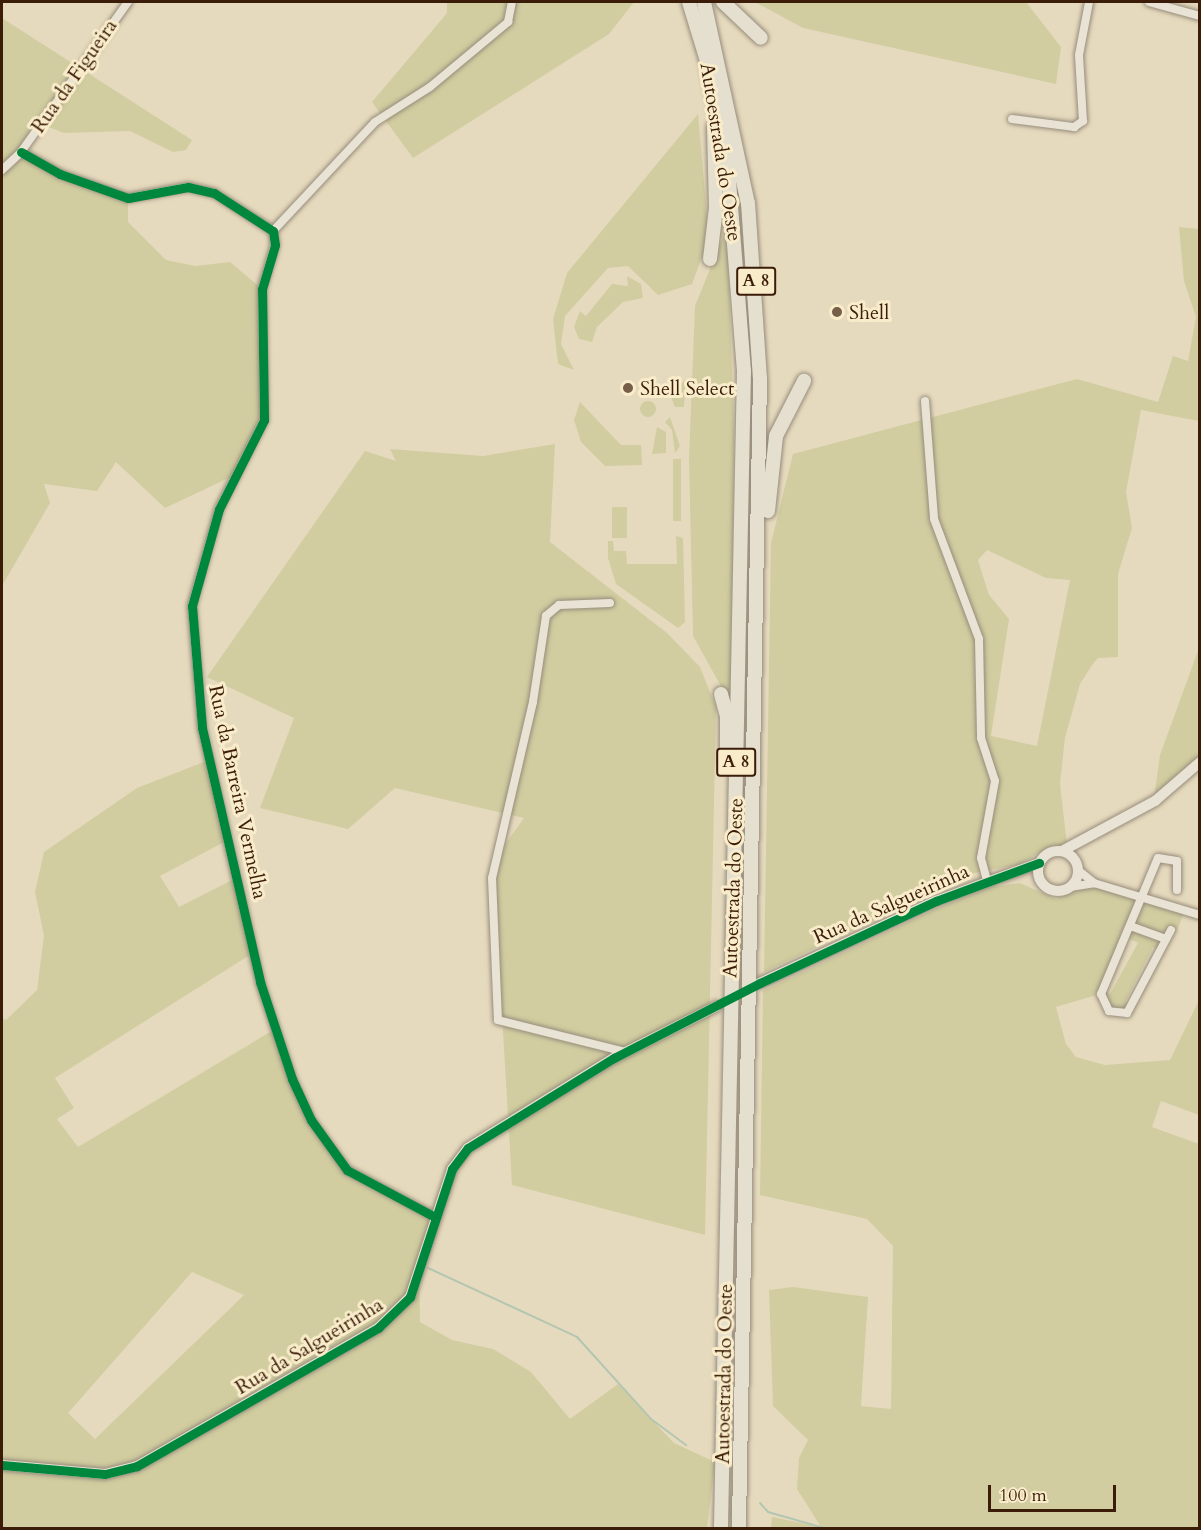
<!DOCTYPE html>
<html>
<head>
<meta charset="utf-8">
<style>
	body { margin:0 }
	#map { position:relative; width:1201px; height:1530px; overflow:hidden; background:#e6dabe; font-family:Cardo,serif }
	div>[style] { position:absolute }
	[style*='--x'] { left:calc(var(--x)*1px); top:calc(var(--y)*1px); width:calc(var(--w)*1px); rotate:calc(var(--a)*1deg) }
	.green>* { inset:0; background:#d1cda0; transform-origin:0 0 }
	.round { border-radius:50% }
	.stream>* { height:2px; margin:-1px; padding:0 1px; transform-origin:1px; border-radius:1px; background:#b3c6b1 }
	.secondary-tunnel>* { height:10px; margin-top:-5px; transform-origin:0; background:repeating-linear-gradient(90deg,#c4b49a 0 10px,transparent 0 15px) }
	.roads { filter:drop-shadow(0 0 2px #978c7b) drop-shadow(0 0 2px #978c7b) }
	.street>* { height:8px; margin:-4px; padding:0 4px; transform-origin:4px; border-radius:4px; background:#e9e3d5 }
	.secondary>* { height:10px; margin:-5px; padding:0 5px; transform-origin:5px; border-radius:5px; background:#e9e3d5 }
	.secondary>.ring { margin:-5px; padding:0; box-sizing:content-box; background:none; border:10px solid #e9e3d5; border-radius:50% }
	.highway>* { height:14px; margin:-7px; padding:0 7px; transform-origin:7px; border-radius:7px; background:#e5dfcf }
	.cycleway>* { height:9px; margin:-4.5px; padding:0 4.5px; transform-origin:4.5px; border-radius:4.5px; background:#00873e }
	.dots>* { width:16px; height:16px; translate:-50% -50%; box-sizing:border-box; border:3px solid #f9ecca; border-radius:50% }
	span { translate:-50% -50%; white-space:nowrap; text-align:center; line-height:1.15; -webkit-text-stroke:6px #f9ecca; paint-order:stroke }
	.shield-label span { padding:2px 4px; background:#f9ecca; border:2px solid; border-radius:4px; -webkit-text-stroke-width:0 }
	.shield-label { font-size:18px; color:#3a1c08; font-weight:700 }
	.street-label { font-size:20px; color:#3a1c08 }
	.poi-label { font-size:20px; color:#3a1c08 }
	.left { translate:0 -50%; text-align:left }
	.frame { position:absolute; inset:0; border:3px solid #3a1c08; pointer-events:none }
	.scale { position:absolute; left:988px; top:1485px; width:128px; height:27px; box-sizing:border-box; border:3px solid #3a1c08; border-top:0; padding-left:8px; font-size:18px; line-height:21px; white-space:nowrap; color:#3a1c08; -webkit-text-stroke:4px #f9ecca; paint-order:stroke }
</style>
</head>
<body>
<div id="map">
	<div class="green">
		<div style="clip-path:polygon(447px 2px,634px 2px,609px 34px,413px 158px,372px 102px,447px 13px)"></div>
		<div style="clip-path:polygon(755px 2px,1026px 2px,1061px 47px,1056px 84px,803px 28px)"></div>
		<div style="clip-path:polygon(2px 18px,192px 140px,186px 150px,173px 152px,130px 131px,64px 133px,41px 124px,21px 152px,60px 174px,128px 198px,128px 222px,166px 260px,195px 266px,230px 262px,262px 289px,264px 420px,235px 475px,165px 508px,116px 462px,97px 491px,44px 484px,50px 503px,2px 586px)"></div>
		<div style="clip-path:polygon(698px 114px,709px 238px,692px 284px,658px 295px,628px 266px,608px 268px,565px 316px,561px 344px,574px 370px,558px 364px,553px 319px,567px 273px)"></div>
		<div style="clip-path:polygon(727px 227px,734px 431px,732px 706px,693px 636px,689px 458px,695px 306px)"></div>
		<div style="clip-path:polygon(evenodd,1179px 227px,1199px 229px,1199px 421px,1141px 410px,1126px 492px,1132px 528px,1118px 574px,1118px 657px,1098px 658px,1092px 665px,1080px 684px,1065px 738px,1060px 784px,1067px 845px,1045px 849px,1018px 865px,974px 873px,764px 972px,771px 543px,793px 454px,1077px 379px,1158px 402px,1173px 356px,1188px 361px,1196px 317px,1184px 281px,1179px 227px,987px 550px,1046px 578px,1070px 580px,1037px 746px,991px 736px,1009px 619px,989px 595px,978px 560px,987px 550px)"></div>
		<div style="clip-path:polygon(627px 276px,641px 284px,643px 298px,623px 302px,597px 327px,592px 342px,579px 339px,574px 327px,580px 311px,586px 316px,612px 284px,628px 286px)"></div>
		<div style="clip-path:polygon(686px 379px,684px 407px,675px 407px,670px 395px)"></div>
		<div class="round" style="left:640px;top:401px;width:16px;height:16px"></div>
		<div style="clip-path:polygon(580px 402px,621px 445px,641px 445px,642px 465px,605px 466px,581px 442px,574px 420px)"></div>
		<div style="clip-path:polygon(670px 417px,680px 446px,675px 453px,672px 430px,665px 422px)"></div>
		<div style="clip-path:polygon(657px 427px,666px 432px,666px 453px,652px 454px)"></div>
		<div style="clip-path:polygon(555px 444px,550px 542px,667px 633px,700px 667px,716px 707px,705px 1235px,512px 1185px,493px 861px,524px 818px,395px 788px,348px 829px,260px 808px,294px 718px,207px 677px,365px 451px,396px 461px,390px 449px,483px 456px)"></div>
		<div style="left:673px;top:459px;width:8px;height:62px"></div>
		<div style="left:612px;top:507px;width:15px;height:31px"></div>
		<div style="clip-path:polygon(676px 536px,683px 538px,685px 622px,678px 628px,616px 584px,608px 558px,608px 541px,613px 541px,614px 551px,626px 551px,627px 564px,677px 564px)"></div>
		<div style="clip-path:polygon(1199px 648px,1199px 757px,1154px 799px,1160px 755px)"></div>
		<div style="clip-path:polygon(evenodd,209px 760px,228px 840px,160px 876px,179px 907px,236px 878px,253px 953px,55px 1078px,74px 1108px,57px 1119px,78px 1147px,275px 1029px,311px 1119px,347px 1170px,435px 1217px,419px 1270px,420px 1322px,452px 1340px,493px 1349px,531px 1372px,570px 1419px,618px 1384px,674px 1443px,715px 1462px,707px 1528px,2px 1528px,2px 1018px,6px 1020px,37px 990px,44px 936px,35px 892px,44px 852px,137px 788px,209px 760px,192px 1272px,244px 1295px,95px 1439px,68px 1413px,192px 1272px)"></div>
		<div style="clip-path:polygon(evenodd,1020px 883px,1056px 899px,1094px 883px,1185px 910px,1176px 933px,1171px 930px,1161px 951px,1153px 947px,1125px 1002px,1133px 1006px,1127px 1013px,1109px 1011px,1100px 994px,1056px 1007px,1066px 1044px,1076px 1057px,1105px 1065px,1170px 1060px,1199px 1000px,1199px 1115px,1161px 1101px,1152px 1127px,1199px 1144px,1199px 1528px,771px 1528px,772px 1517px,821px 1527px,797px 1489px,799px 1458px,808px 1440px,773px 1406px,769px 1290px,793px 1287px,868px 1297px,861px 1406px,891px 1409px,893px 1246px,867px 1219px,760px 1195px,763px 991px,934px 910px,990px 887px,1020px 883px,1128px 938px,1138px 943px,1110px 994px,1103px 990px,1128px 938px)"></div>
	</div>
	<div class="stream">
		<div style="--x:428;--y:1268;--w:164;--a:24.8"></div>
		<div style="--x:577;--y:1337;--w:110;--a:47.9"></div>
		<div style="--x:651;--y:1419;--w:44;--a:36.6"></div>
		<div style="--x:760;--y:1503;--w:12;--a:48"></div>
		<div style="--x:768;--y:1512;--w:58;--a:15.9"></div>
	</div>
	<div class="secondary-tunnel">
		<div style="--x:717;--y:1006;--w:42;--a:-27.2"></div>
	</div>
	<div class="roads">
		<div class="street">
			<div style="--x:1149;--y:2;--w:53;--a:15.4"></div>
			<div style="--x:1012;--y:119;--w:63;--a:7.4"></div>
			<div style="--x:1074;--y:127;--w:11;--a:-34"></div>
			<div style="--x:1083;--y:121;--w:66;--a:-93.5"></div>
			<div style="--x:1079;--y:55;--w:54;--a:-79.3"></div>
			<div style="--x:21;--y:152;--w:45;--a:29.4"></div>
			<div style="--x:60;--y:174;--w:72;--a:19.4"></div>
			<div style="--x:128;--y:198;--w:61;--a:-10.4"></div>
			<div style="--x:188;--y:187;--w:27;--a:13"></div>
			<div style="--x:214;--y:193;--w:70;--a:32.8"></div>
			<div style="--x:273;--y:231;--w:14;--a:82"></div>
			<div style="--x:275;--y:245;--w:46;--a:106.5"></div>
			<div style="--x:262;--y:289;--w:131;--a:89.1"></div>
			<div style="--x:264;--y:420;--w:100;--a:116.8"></div>
			<div style="--x:219;--y:509;--w:101;--a:105.6"></div>
			<div style="--x:192;--y:606;--w:122;--a:85.3"></div>
			<div style="--x:202;--y:728;--w:261;--a:77.1"></div>
			<div style="--x:260;--y:982;--w:102;--a:71.7"></div>
			<div style="--x:292;--y:1079;--w:45;--a:65.1"></div>
			<div style="--x:311;--y:1120;--w:62;--a:54.2"></div>
			<div style="--x:347;--y:1170;--w:100;--a:28.1"></div>
			<div style="--x:2;--y:170;--w:26;--a:-43"></div>
			<div style="--x:21;--y:152;--w:184;--a:-54.5"></div>
			<div style="--x:273;--y:231;--w:149;--a:-46.9"></div>
			<div style="--x:375;--y:122;--w:65;--a:-32.5"></div>
			<div style="--x:430;--y:87;--w:102;--a:-39.8"></div>
			<div style="--x:508;--y:22;--w:20;--a:-79"></div>
			<div style="--x:925;--y:401;--w:118;--a:85.6"></div>
			<div style="--x:934;--y:519;--w:128;--a:69.4"></div>
			<div style="--x:979;--y:639;--w:99;--a:88.8"></div>
			<div style="--x:981;--y:738;--w:45;--a:72"></div>
			<div style="--x:995;--y:781;--w:78;--a:100.3"></div>
			<div style="--x:981;--y:858;--w:24;--a:75"></div>
			<div style="--x:610;--y:603;--w:51;--a:177.8"></div>
			<div style="--x:559;--y:605;--w:17;--a:140"></div>
			<div style="--x:546;--y:616;--w:87;--a:98.6"></div>
			<div style="--x:533;--y:702;--w:181;--a:103.1"></div>
			<div style="--x:492;--y:878;--w:142;--a:87.6"></div>
			<div style="--x:498;--y:1020;--w:131;--a:14.1"></div>
			<div style="--x:1078;--y:870;--w:21;--a:39"></div>
			<div style="--x:1094;--y:883;--w:111;--a:16.8"></div>
			<div style="--x:1070;--y:887;--w:24;--a:-9"></div>
			<div style="--x:1133;--y:927;--w:35;--a:20"></div>
			<div style="--x:1171;--y:930;--w:94;--a:117.9"></div>
			<div style="--x:1127;--y:1013;--w:18;--a:-174"></div>
			<div style="--x:1109;--y:1011;--w:19;--a:-115"></div>
			<div style="--x:1101;--y:994;--w:147;--a:-67.3"></div>
			<div style="--x:1158;--y:858;--w:19;--a:9"></div>
			<div style="--x:1177;--y:861;--w:29;--a:90"></div>
		</div>
		<div class="secondary">
			<div class="ring" style="left:1038px;top:851px;width:30px;height:30px"></div>
			<div style="--x:1062;--y:851;--w:106;--a:-28.3"></div>
			<div style="--x:1155;--y:801;--w:60;--a:-40.9"></div>
			<div style="--x:760;--y:983;--w:194;--a:-25"></div>
			<div style="--x:936;--y:901;--w:110;--a:-20.3"></div>
			<div style="--x:2;--y:1465;--w:103;--a:5"></div>
			<div style="--x:105;--y:1474;--w:33;--a:-14"></div>
			<div style="--x:137;--y:1466;--w:278;--a:-29.8"></div>
			<div style="--x:378;--y:1328;--w:45;--a:-44.1"></div>
			<div style="--x:410;--y:1297;--w:135;--a:-71.8"></div>
			<div style="--x:452;--y:1169;--w:26;--a:-53"></div>
			<div style="--x:468;--y:1148;--w:172;--a:-31.7"></div>
			<div style="--x:614;--y:1058;--w:115;--a:-26.8"></div>
		</div>
		<div class="highway">
			<div style="--x:689;--y:2;--w:65;--a:73"></div>
			<div style="--x:708;--y:64;--w:106;--a:79.1"></div>
			<div style="--x:728;--y:168;--w:203;--a:85.5"></div>
			<div style="--x:744;--y:370;--w:1158;--a:91.14"></div>
			<div style="--x:704;--y:2;--w:206;--a:77.7"></div>
			<div style="--x:748;--y:203;--w:175;--a:86.1"></div>
			<div style="--x:760;--y:378;--w:1150;--a:91.05"></div>
			<div style="--x:723;--y:2;--w:52;--a:43.5"></div>
			<div style="--x:710;--y:259;--w:51;--a:-83.3"></div>
			<div style="--x:716;--y:208;--w:81;--a:-91.4"></div>
			<div style="--x:768;--y:511;--w:75;--a:-83.9"></div>
			<div style="--x:776;--y:436;--w:62;--a:-63"></div>
			<div style="--x:721;--y:694;--w:24;--a:75"></div>
			<div style="--x:727;--y:717;--w:46;--a:90"></div>
		</div>
	</div>
	<div class="cycleway">
		<div style="--x:21;--y:152;--w:45;--a:29.4"></div>
		<div style="--x:60;--y:174;--w:72;--a:19.4"></div>
		<div style="--x:128;--y:198;--w:61;--a:-10.4"></div>
		<div style="--x:188;--y:187;--w:27;--a:13"></div>
		<div style="--x:214;--y:193;--w:70;--a:32.8"></div>
		<div style="--x:273;--y:231;--w:14;--a:82"></div>
		<div style="--x:275;--y:245;--w:46;--a:106.5"></div>
		<div style="--x:262;--y:289;--w:131;--a:89.1"></div>
		<div style="--x:264;--y:420;--w:100;--a:116.8"></div>
		<div style="--x:219;--y:509;--w:101;--a:105.6"></div>
		<div style="--x:192;--y:606;--w:122;--a:85.3"></div>
		<div style="--x:202;--y:728;--w:261;--a:77.1"></div>
		<div style="--x:260;--y:982;--w:102;--a:71.7"></div>
		<div style="--x:292;--y:1079;--w:45;--a:65.1"></div>
		<div style="--x:311;--y:1120;--w:62;--a:54.2"></div>
		<div style="--x:347;--y:1170;--w:100;--a:28.1"></div>
		<div style="--x:2;--y:1465;--w:103;--a:5"></div>
		<div style="--x:105;--y:1474;--w:33;--a:-14"></div>
		<div style="--x:137;--y:1466;--w:278;--a:-29.8"></div>
		<div style="--x:378;--y:1328;--w:45;--a:-44.1"></div>
		<div style="--x:410;--y:1297;--w:135;--a:-71.8"></div>
		<div style="--x:452;--y:1169;--w:26;--a:-53"></div>
		<div style="--x:468;--y:1148;--w:172;--a:-31.7"></div>
		<div style="--x:614;--y:1058;--w:164;--a:-27.2"></div>
		<div style="--x:760;--y:983;--w:194;--a:-25"></div>
		<div style="--x:936;--y:901;--w:110;--a:-20.3"></div>
	</div>
	<div class="dots">
		<div style="left:837px;top:312px;background:#765e48"></div>
		<div style="left:628px;top:388px;background:#765e48"></div>
	</div>
	<div class="shield-label">
		<span style="left:756px;top:281px">A 8</span>
		<span style="left:736px;top:762px">A 8</span>
	</div>
	<div class="street-label">
		<span style="left:74px;top:76px;rotate:-55deg">Rua da Figueira</span>
		<span style="left:721px;top:152px;rotate:81deg">Autoestrada do Oeste</span>
		<span style="left:238px;top:792px;rotate:78deg">Rua da Barreira Vermelha</span>
		<span style="left:733px;top:888px;rotate:-88deg">Autoestrada do Oeste</span>
		<span style="left:891px;top:904px;rotate:-24deg">Rua da Salgueirinha</span>
		<span style="left:309px;top:1346px;rotate:-31deg">Rua da Salgueirinha</span>
		<span style="left:724px;top:1374px;rotate:-89deg">Autoestrada do Oeste</span>
	</div>
	<div class="poi-label">
		<span class="left" style="left:849px;top:312px">Shell</span>
		<span class="left" style="left:640px;top:388px">Shell Select</span>
	</div>
	<div class="frame"></div>
	<div class="scale">100 m</div>
</div>
</body>
</html>
